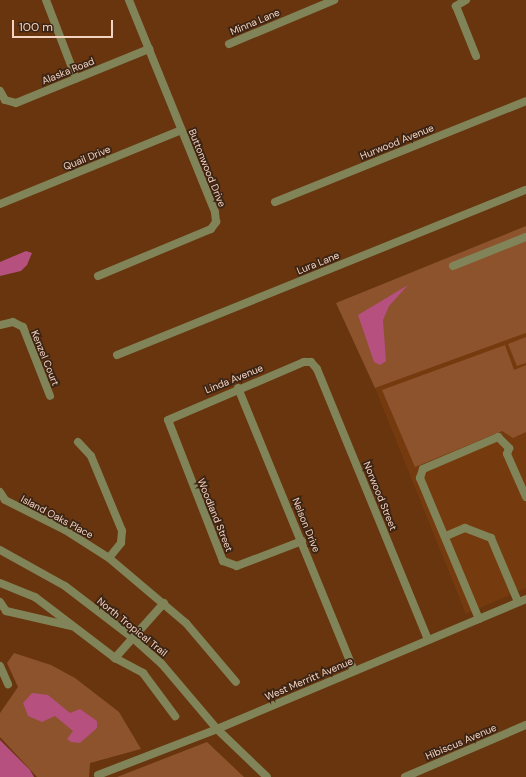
<!DOCTYPE html>
<html>
<head>
<meta charset="utf-8">
<style>
	body { margin:0 }
	#map { position:relative; width:526px; height:777px; overflow:hidden; background:#68350e; font-family:"DM Sans",sans-serif }
	div>[style] { position:absolute }
	[style*='--x'] { left:calc(var(--x)*1px); top:calc(var(--y)*1px); width:calc(var(--w)*1px); rotate:calc(var(--a)*1deg) }
	.built>* { inset:0; background:#753b0e }
	.green>* { inset:0; background:#8d532c }
	.water>* { inset:0; background:#b5507f }
	.minor>* { height:8px; margin:-4px; padding:0 4px; transform-origin:4px; border-radius:4px; background:#808458 }
	span { translate:-50% -50%; white-space:nowrap; text-align:center; line-height:1.15; -webkit-text-stroke:3.5px #3c2415; paint-order:stroke }
	.street-label { font-size:10px; color:#f3d4c1 }
	.scale { position:absolute; left:12px; top:20px; width:101px; height:18px; box-sizing:border-box; border:2px solid #f3d4c1; border-top:0; padding-left:5px; font-size:12px; line-height:14px; white-space:nowrap; color:#f3d4c1; -webkit-text-stroke:3px #3c2415; paint-order:stroke }
</style>
</head>
<body>
<div id="map">
	<div class="built">
		<div style="clip-path:polygon(526px 333px,526px 588px,466px 614px,375px 388px)"></div>
	</div>
	<div class="green">
		<div style="clip-path:polygon(526px 226px,526px 333px,375px 388px,336px 303px)"></div>
		<div style="clip-path:polygon(526px 337px,526px 363px,517px 366px,508px 344px)"></div>
		<div style="clip-path:polygon(505px 345px,514px 370px,526px 365px,526px 432px,513px 438px,502px 431px,415px 467px,382px 390px)"></div>
		<div style="clip-path:polygon(14px 653px,51px 665px,75px 678px,119px 712px,141px 749px,90px 763px,89px 777px,37px 777px,0 737px,0 713px,18px 687px,7px 663px)"></div>
		<div style="clip-path:polygon(207px 742px,244px 777px,117px 777px)"></div>
	</div>
	<div class="water">
		<div style="clip-path:polygon(26px 251px,32px 253px,27px 265px,21px 271px,0 276px,0 262px)"></div>
		<div style="clip-path:polygon(408px 285px,389px 306px,383px 320px,386px 361px,380px 365px,374px 362px,358px 315px)"></div>
		<div style="clip-path:polygon(32px 693px,48px 695px,70px 713px,80px 709px,97px 721px,97px 728px,80px 743px,71px 742px,67px 739px,73px 731px,55px 716px,42px 722px,28px 716px,23px 703px)"></div>
		<div style="clip-path:polygon(0 740px,30px 770px,34px 777px,0 777px)"></div>
	</div>
	<div class="minor">
		<div style="--x:46;--y:0;--w:84;--a:69"></div>
		<div style="--x:466;--y:0;--w:12;--a:149"></div>
		<div style="--x:456;--y:6;--w:54;--a:68.2"></div>
		<div style="--x:229;--y:44;--w:114;--a:-22.7"></div>
		<div style="--x:0;--y:91;--w:10;--a:61"></div>
		<div style="--x:5;--y:100;--w:11;--a:15"></div>
		<div style="--x:16;--y:103;--w:144;--a:-22.1"></div>
		<div style="--x:275;--y:202;--w:271;--a:-21.9"></div>
		<div style="--x:0;--y:204;--w:196;--a:-22.2"></div>
		<div style="--x:453;--y:266;--w:79;--a:-21.7"></div>
		<div style="--x:98;--y:276;--w:122;--a:-22.6"></div>
		<div style="--x:211;--y:229;--w:9;--a:-54"></div>
		<div style="--x:216;--y:222;--w:10;--a:-96"></div>
		<div style="--x:215;--y:212;--w:229;--a:-112.1"></div>
		<div style="--x:0;--y:325;--w:13;--a:-13"></div>
		<div style="--x:13;--y:322;--w:11;--a:27"></div>
		<div style="--x:23;--y:327;--w:74;--a:68.6"></div>
		<div style="--x:117;--y:355;--w:441;--a:-22"></div>
		<div style="--x:238;--y:388;--w:306;--a:67.7"></div>
		<div style="--x:78;--y:442;--w:19;--a:47"></div>
		<div style="--x:91;--y:456;--w:81;--a:67.5"></div>
		<div style="--x:122;--y:531;--w:12;--a:95"></div>
		<div style="--x:121;--y:543;--w:19;--a:129"></div>
		<div style="--x:0;--y:492;--w:9;--a:58"></div>
		<div style="--x:5;--y:500;--w:67;--a:26.6"></div>
		<div style="--x:65;--y:530;--w:52;--a:32.5"></div>
		<div style="--x:109;--y:558;--w:101;--a:40.2"></div>
		<div style="--x:186;--y:623;--w:77;--a:49.7"></div>
		<div style="--x:446;--y:536;--w:21;--a:-23"></div>
		<div style="--x:465;--y:528;--w:28;--a:21"></div>
		<div style="--x:491;--y:538;--w:69;--a:67.1"></div>
		<div style="--x:302;--y:541;--w:70;--a:159"></div>
		<div style="--x:237;--y:566;--w:15;--a:-160"></div>
		<div style="--x:223;--y:561;--w:151;--a:-111.3"></div>
		<div style="--x:168;--y:420;--w:148;--a:-23.1"></div>
		<div style="--x:304;--y:362;--w:7;--a:0"></div>
		<div style="--x:311;--y:362;--w:9;--a:49"></div>
		<div style="--x:317;--y:369;--w:293;--a:67.7"></div>
		<div style="--x:0;--y:550;--w:74;--a:29"></div>
		<div style="--x:65;--y:586;--w:86;--a:37.4"></div>
		<div style="--x:133;--y:638;--w:38;--a:42"></div>
		<div style="--x:161;--y:663;--w:87;--a:49.7"></div>
		<div style="--x:217;--y:729;--w:69;--a:43.8"></div>
		<div style="--x:0;--y:583;--w:38;--a:22"></div>
		<div style="--x:35;--y:597;--w:101;--a:37.3"></div>
		<div style="--x:0;--y:602;--w:11;--a:56"></div>
		<div style="--x:6;--y:611;--w:67;--a:13"></div>
		<div style="--x:164;--y:603;--w:74;--a:131.7"></div>
		<div style="--x:115;--y:658;--w:32;--a:28"></div>
		<div style="--x:143;--y:673;--w:54;--a:53.3"></div>
		<div style="--x:479;--y:619;--w:153;--a:-112.7"></div>
		<div style="--x:420;--y:478;--w:9;--a:-72"></div>
		<div style="--x:423;--y:469;--w:82;--a:-23.1"></div>
		<div style="--x:498;--y:437;--w:16;--a:45"></div>
		<div style="--x:509;--y:448;--w:6;--a:108"></div>
		<div style="--x:507;--y:454;--w:47;--a:66.2"></div>
		<div style="--x:0;--y:666;--w:20;--a:66"></div>
		<div style="--x:98;--y:775;--w:128;--a:-21.1"></div>
		<div style="--x:217;--y:729;--w:335;--a:-22.8"></div>
		<div style="--x:405;--y:777;--w:132;--a:-23.3"></div>
	</div>
	<div class="street-label">
		<span style="left:255px;top:22px;rotate:-23deg">Minna Lane</span>
		<span style="left:68px;top:71px;rotate:-22deg">Alaska Road</span>
		<span style="left:397px;top:142px;rotate:-22deg">Hurwood Avenue</span>
		<span style="left:87px;top:158px;rotate:-22deg">Quail Drive</span>
		<span style="left:207px;top:168px;rotate:68deg">Buttonwood Drive</span>
		<span style="left:318px;top:263px;rotate:-22deg">Lura Lane</span>
		<span style="left:45px;top:358px;rotate:68deg">Kenzel Court</span>
		<span style="left:234px;top:379px;rotate:-22deg">Linda Avenue</span>
		<span style="left:380px;top:496px;rotate:68deg">Norwood Street</span>
		<span style="left:215px;top:515px;rotate:68deg">Woodland Street</span>
		<span style="left:57px;top:517px;rotate:28deg">Island Oaks Place</span>
		<span style="left:306px;top:525px;rotate:68deg">Nelson Drive</span>
		<span style="left:132px;top:627px;rotate:39deg">North Tropical Trail</span>
		<span style="left:309px;top:679px;rotate:-23deg">West Merritt Avenue</span>
		<span style="left:461px;top:742px;rotate:-23deg">Hibiscus Avenue</span>
	</div>
	<div class="scale">100 m</div>
</div>
</body>
</html>
